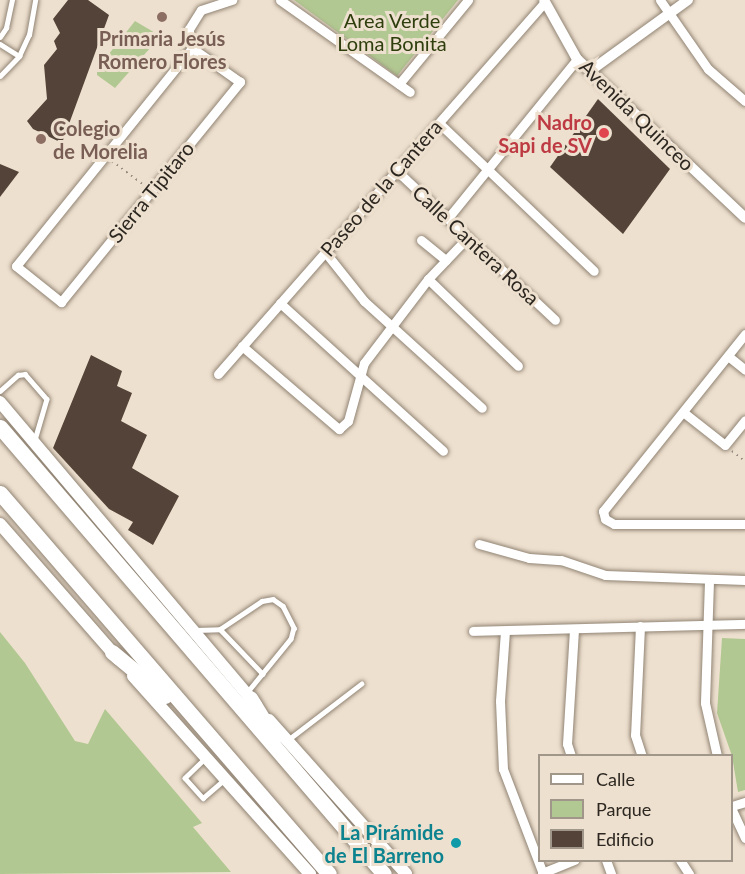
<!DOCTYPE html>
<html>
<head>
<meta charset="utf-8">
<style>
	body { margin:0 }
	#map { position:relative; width:745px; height:874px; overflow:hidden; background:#eee0cf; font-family:Lato,sans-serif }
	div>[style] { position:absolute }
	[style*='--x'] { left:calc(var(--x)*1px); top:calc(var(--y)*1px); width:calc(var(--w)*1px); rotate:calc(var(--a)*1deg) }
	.green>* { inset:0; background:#b2c892 }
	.building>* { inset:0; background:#534338 }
	.path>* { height:1.5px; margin-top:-0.75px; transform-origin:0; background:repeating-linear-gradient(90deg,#968c80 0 1.5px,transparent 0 6px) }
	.roads { filter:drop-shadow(0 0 2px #918474) drop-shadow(0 0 2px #918474) }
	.service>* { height:4.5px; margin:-2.25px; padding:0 2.25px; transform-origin:2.25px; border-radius:2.25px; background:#fff }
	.minor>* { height:9px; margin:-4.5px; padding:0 4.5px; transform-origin:4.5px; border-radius:4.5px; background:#fff }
	.tertiary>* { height:10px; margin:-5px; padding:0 5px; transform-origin:5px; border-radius:5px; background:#fff }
	.secondary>* { height:12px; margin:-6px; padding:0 6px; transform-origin:6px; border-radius:6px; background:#fff }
	.trunk>* { height:15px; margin:-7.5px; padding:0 7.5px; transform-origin:7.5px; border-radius:7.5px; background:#fff }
	.dots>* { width:16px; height:16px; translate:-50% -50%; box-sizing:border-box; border:3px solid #eee0cf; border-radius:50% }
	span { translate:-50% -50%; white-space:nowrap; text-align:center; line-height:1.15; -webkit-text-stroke:6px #eee0cf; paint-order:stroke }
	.park-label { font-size:20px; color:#2e3e0d }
	.education-label { font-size:20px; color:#785e54; font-weight:700 }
	.left { translate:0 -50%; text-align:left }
	.street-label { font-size:20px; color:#2c2720 }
	.health-label { font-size:20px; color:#be3a42; font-weight:700 }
	.right { translate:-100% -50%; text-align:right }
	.culture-label { font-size:20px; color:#0d838f; font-weight:700 }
	.legend { position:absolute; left:538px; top:754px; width:195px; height:108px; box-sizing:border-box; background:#eee0cf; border:2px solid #a09689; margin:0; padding:8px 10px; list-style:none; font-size:18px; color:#2c2720 }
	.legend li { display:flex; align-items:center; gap:12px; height:30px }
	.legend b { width:30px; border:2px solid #a09689 }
</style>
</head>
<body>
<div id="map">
	<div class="green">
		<div style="clip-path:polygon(294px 0,458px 0,397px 76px)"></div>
		<div style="clip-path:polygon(135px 21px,157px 34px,158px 39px,115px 88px,97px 75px,97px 69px)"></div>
		<div style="clip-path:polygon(0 632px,25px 663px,75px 741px,88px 744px,105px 709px,202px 823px,193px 827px,231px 872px,0 874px)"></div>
		<div style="clip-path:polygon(722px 638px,745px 639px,745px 790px,738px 792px,732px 756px,717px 713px)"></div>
	</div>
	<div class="building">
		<div style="clip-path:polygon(68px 0,88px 0,109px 15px,62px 143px,33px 129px,27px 121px,47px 99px,44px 65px,57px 49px,54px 41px,60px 33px,53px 19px)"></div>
		<div style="clip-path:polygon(598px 99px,670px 169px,623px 234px,550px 167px)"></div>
		<div style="clip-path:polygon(0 164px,19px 172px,0 197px)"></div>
		<div style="clip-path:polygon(91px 355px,122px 371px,117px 386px,132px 393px,121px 421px,147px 435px,132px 468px,179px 496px,153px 545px,128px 530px,133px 522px,109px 509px,53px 448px)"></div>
	</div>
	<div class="path">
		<div style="--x:112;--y:161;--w:40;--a:37"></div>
		<div style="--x:732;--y:451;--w:16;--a:38"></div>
	</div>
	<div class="roads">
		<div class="service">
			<div style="--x:0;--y:37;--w:11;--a:-56"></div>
			<div style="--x:6;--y:28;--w:29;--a:-78"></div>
			<div style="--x:0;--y:44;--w:22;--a:32"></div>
			<div style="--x:0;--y:76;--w:28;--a:-46"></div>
			<div style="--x:19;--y:56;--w:23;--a:-65"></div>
			<div style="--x:29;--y:35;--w:36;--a:-80"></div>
			<div style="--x:0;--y:391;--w:24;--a:-42"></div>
			<div style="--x:18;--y:375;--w:7;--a:-8"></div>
			<div style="--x:25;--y:374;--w:33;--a:49"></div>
			<div style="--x:47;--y:399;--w:43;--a:106.3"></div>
			<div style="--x:220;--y:629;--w:62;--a:46.3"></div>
			<div style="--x:196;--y:630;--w:24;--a:-2"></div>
			<div style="--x:220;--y:629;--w:50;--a:-33.7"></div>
			<div style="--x:262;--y:601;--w:11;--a:-10"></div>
			<div style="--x:273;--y:599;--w:12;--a:35"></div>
			<div style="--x:283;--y:606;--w:25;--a:63"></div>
			<div style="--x:294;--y:628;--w:11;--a:105"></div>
			<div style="--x:291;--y:639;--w:68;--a:129.1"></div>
			<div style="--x:289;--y:739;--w:91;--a:-37.4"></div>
			<div style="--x:206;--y:758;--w:29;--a:136"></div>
			<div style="--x:185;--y:778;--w:27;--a:48"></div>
			<div style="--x:203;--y:798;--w:29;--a:-41"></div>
		</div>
		<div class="minor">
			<div style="--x:280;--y:0;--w:159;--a:35.3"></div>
			<div style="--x:660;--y:0;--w:84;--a:55.2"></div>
			<div style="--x:708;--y:69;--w:49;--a:40.9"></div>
			<div style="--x:192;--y:48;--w:280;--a:128.9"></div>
			<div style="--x:16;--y:266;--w:58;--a:38.7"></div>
			<div style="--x:61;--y:302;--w:284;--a:-50.9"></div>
			<div style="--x:240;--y:82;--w:59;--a:-144.7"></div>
			<div style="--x:192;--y:48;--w:8;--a:-113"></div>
			<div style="--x:189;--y:41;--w:12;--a:-90"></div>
			<div style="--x:189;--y:29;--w:22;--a:-58"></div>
			<div style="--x:201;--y:10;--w:33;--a:-18"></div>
			<div style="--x:399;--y:84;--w:109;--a:-50.6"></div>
			<div style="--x:439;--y:123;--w:214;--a:43.7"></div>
			<div style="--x:397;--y:171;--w:217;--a:43.3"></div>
			<div style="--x:448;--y:218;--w:205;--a:-50.9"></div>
			<div style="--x:421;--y:240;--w:32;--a:39"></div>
			<div style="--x:325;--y:252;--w:63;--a:51.5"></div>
			<div style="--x:364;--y:301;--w:159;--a:42.2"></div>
			<div style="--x:428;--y:279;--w:125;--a:44"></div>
			<div style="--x:280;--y:303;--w:220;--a:42.2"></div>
			<div style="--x:745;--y:334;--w:227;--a:128.7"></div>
			<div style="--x:603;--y:511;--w:8;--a:76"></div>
			<div style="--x:605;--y:519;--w:10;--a:29"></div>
			<div style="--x:614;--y:524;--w:131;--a:0"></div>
			<div style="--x:242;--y:346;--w:128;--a:40.6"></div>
			<div style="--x:339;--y:429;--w:12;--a:-42"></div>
			<div style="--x:348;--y:421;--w:60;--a:-74.6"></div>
			<div style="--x:364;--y:363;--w:106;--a:-52.7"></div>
			<div style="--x:428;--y:279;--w:58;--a:-46.4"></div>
			<div style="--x:728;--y:356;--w:22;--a:39"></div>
			<div style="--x:218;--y:374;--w:494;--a:-48.7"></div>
			<div style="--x:683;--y:412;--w:53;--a:38.2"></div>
			<div style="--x:725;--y:445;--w:32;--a:-51"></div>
			<div style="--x:479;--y:544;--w:52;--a:15.6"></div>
			<div style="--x:529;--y:558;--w:32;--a:4"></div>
			<div style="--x:561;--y:560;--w:46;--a:18.8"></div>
			<div style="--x:605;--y:575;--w:140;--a:2"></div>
			<div style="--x:709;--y:581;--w:122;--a:91.9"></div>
			<div style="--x:705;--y:703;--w:54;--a:77.2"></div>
			<div style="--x:640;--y:626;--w:109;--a:92.6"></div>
			<div style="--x:635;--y:735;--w:22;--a:72"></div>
			<div style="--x:473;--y:631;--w:272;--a:-1.5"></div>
			<div style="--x:505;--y:631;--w:70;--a:94.1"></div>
			<div style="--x:500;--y:701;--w:68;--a:87.5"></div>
			<div style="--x:503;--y:769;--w:112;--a:69.1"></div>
			<div style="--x:571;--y:756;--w:13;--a:-108"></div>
			<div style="--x:567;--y:744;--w:115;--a:-86.5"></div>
			<div style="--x:732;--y:806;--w:14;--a:-17"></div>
			<div style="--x:732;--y:810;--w:31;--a:65"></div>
			<div style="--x:606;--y:860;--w:15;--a:70"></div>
			<div style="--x:680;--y:860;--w:17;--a:57"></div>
			<div style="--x:542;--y:873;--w:35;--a:-22"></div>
		</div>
		<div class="tertiary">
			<div style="--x:544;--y:0;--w:68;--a:60.8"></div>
			<div style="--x:577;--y:59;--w:231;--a:43.4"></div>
			<div style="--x:590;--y:71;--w:121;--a:-35.9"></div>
		</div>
		<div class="secondary">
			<div style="--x:0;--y:402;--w:397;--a:49.8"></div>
			<div style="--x:0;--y:524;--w:179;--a:48.8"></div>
			<div style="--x:133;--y:676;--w:266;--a:48.2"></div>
			<div style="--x:269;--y:720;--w:206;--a:48.3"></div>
		</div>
		<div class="trunk">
			<div style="--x:0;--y:427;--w:589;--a:49.34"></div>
			<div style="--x:0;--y:493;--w:503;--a:49.19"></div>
			<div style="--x:112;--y:652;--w:69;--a:39.7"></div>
			<div style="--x:250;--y:698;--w:46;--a:58.4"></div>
		</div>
	</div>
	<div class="dots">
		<div style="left:162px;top:17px;background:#8d6e63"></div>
		<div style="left:604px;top:133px;background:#e0444e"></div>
		<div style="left:41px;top:139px;background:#8d6e63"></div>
		<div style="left:456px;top:843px;background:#0f9aa8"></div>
	</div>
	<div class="park-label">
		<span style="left:392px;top:32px">Area Verde<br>Loma Bonita</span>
	</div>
	<div class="education-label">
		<span style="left:162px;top:50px">Primaria Jesús<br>Romero Flores</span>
		<span class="left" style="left:53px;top:140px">Colegio<br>de Morelia</span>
	</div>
	<div class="street-label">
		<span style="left:637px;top:115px;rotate:44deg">Avenida Quinceo</span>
		<span style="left:381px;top:188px;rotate:-49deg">Paseo de la Cantera</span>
		<span style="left:151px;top:192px;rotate:-51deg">Sierra Tipitaro</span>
		<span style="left:476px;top:245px;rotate:43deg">Calle Cantera Rosa</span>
	</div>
	<div class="health-label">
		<span class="right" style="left:592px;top:134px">Nadro<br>Sapi de SV</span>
	</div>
	<div class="culture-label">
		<span class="right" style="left:444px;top:844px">La Pirámide<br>de El Barreno</span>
	</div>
	<ul class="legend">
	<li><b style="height:8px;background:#fff"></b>Calle</li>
	<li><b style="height:16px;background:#b2c892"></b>Parque</li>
	<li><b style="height:16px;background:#534338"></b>Edificio</li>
	</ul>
</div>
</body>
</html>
